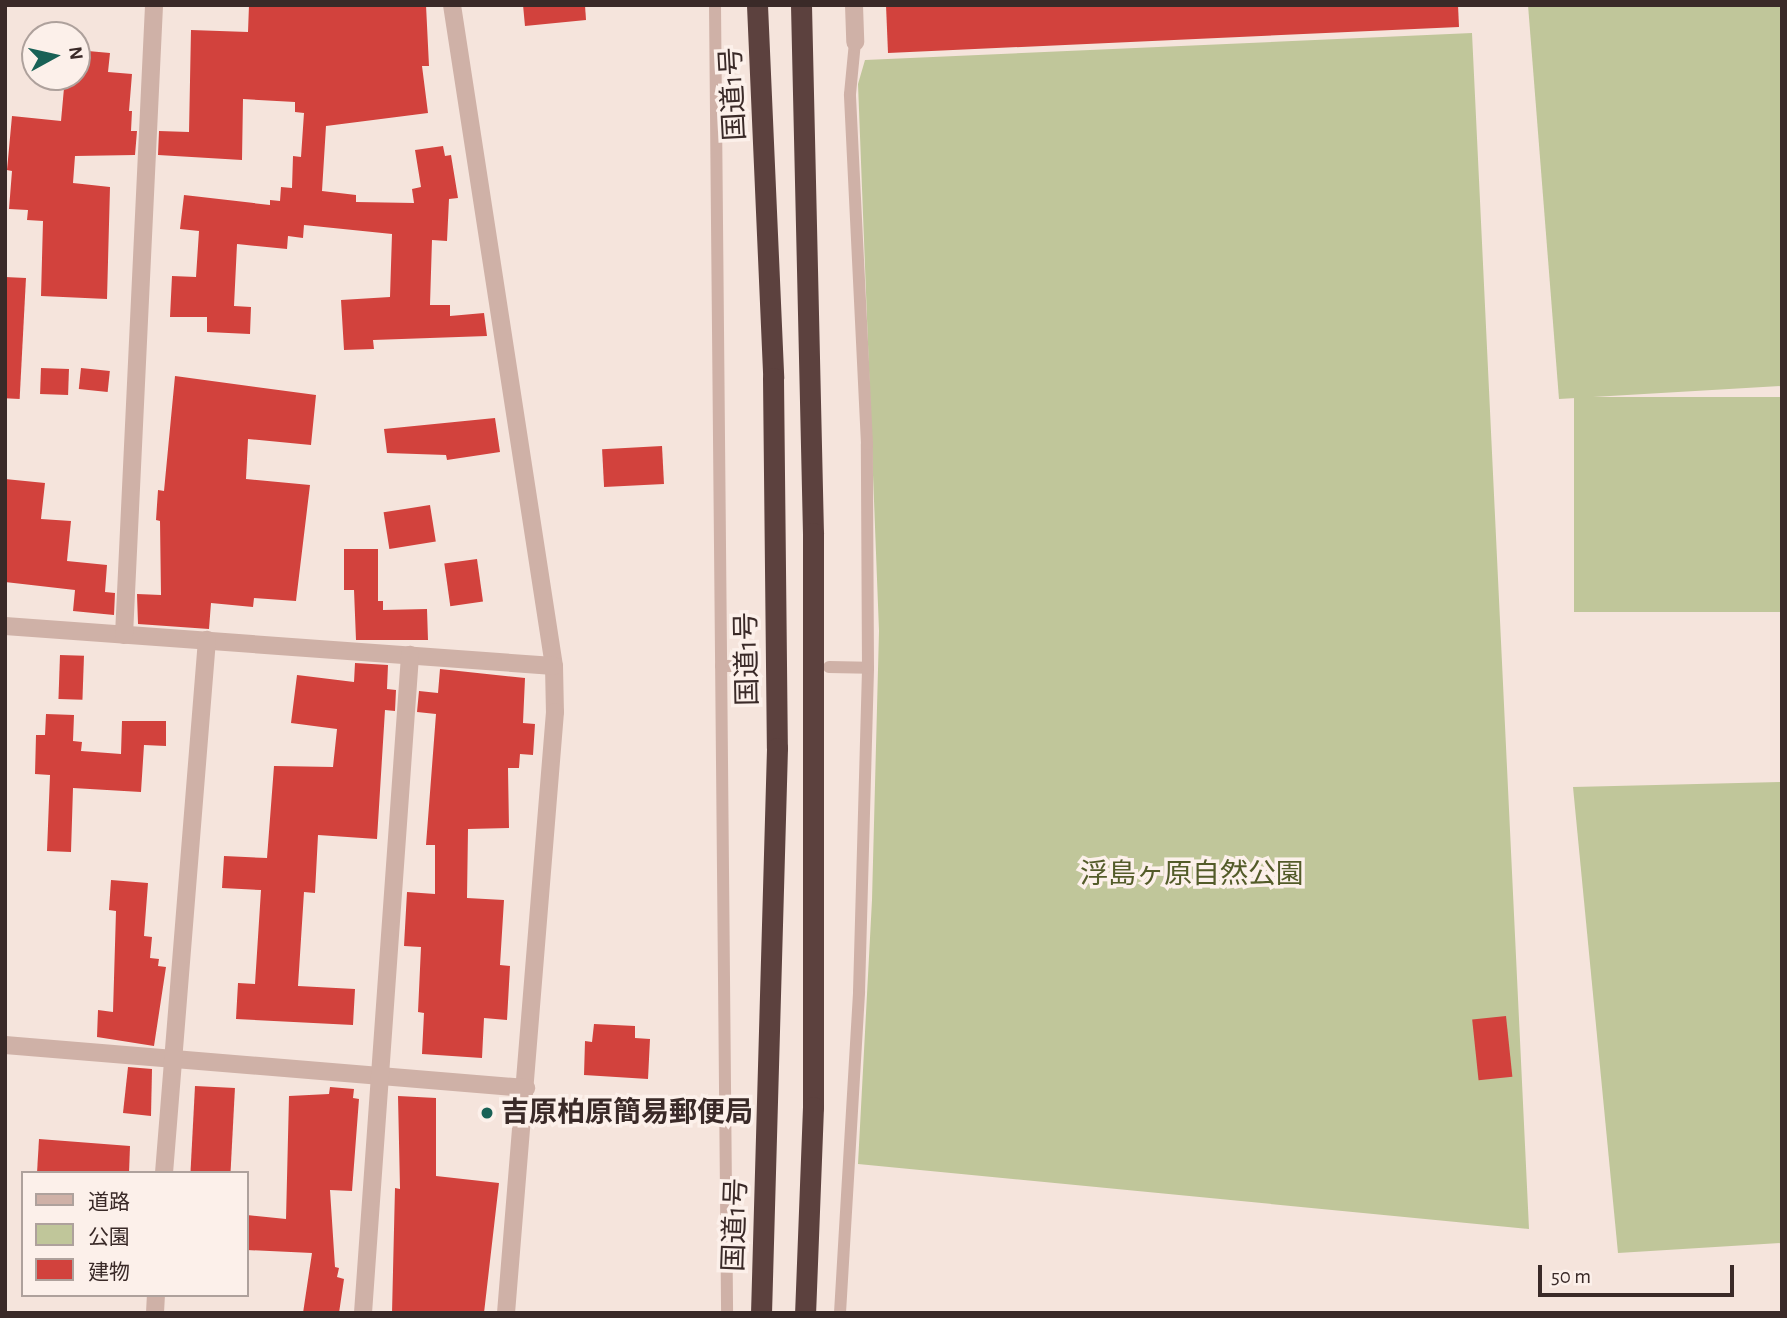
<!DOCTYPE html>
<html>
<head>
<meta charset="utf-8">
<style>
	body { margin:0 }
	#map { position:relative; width:1787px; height:1318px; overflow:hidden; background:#f5e4dc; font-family:"Alegreya Sans","Noto Sans JP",sans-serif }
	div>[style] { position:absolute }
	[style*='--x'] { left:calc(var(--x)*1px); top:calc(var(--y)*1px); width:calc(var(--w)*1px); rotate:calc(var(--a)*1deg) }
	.green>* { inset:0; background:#c0c69a; transform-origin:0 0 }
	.building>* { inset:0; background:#d2423d; transform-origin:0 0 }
	.lane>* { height:12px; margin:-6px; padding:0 6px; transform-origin:6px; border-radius:6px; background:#cfb1a7 }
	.street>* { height:18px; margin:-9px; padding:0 9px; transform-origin:9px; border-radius:9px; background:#cfb1a7 }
	.highway>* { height:21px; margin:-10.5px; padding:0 10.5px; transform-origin:10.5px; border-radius:10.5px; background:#5c413e }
	.dots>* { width:19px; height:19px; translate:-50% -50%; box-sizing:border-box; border:4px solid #fcf0ea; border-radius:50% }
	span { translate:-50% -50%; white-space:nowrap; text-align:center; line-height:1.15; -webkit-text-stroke:7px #fcf0ea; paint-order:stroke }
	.street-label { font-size:28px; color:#3a2a28 }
	.park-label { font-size:28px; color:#535b29 }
	.poi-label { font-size:28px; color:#3a2a28; font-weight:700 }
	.left { translate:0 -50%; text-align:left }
	.frame { position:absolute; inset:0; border:7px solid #3a2a28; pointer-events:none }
	.legend { position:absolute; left:21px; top:1171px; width:228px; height:126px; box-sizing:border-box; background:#fcf0ea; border:2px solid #aea19c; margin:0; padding:9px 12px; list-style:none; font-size:21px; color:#3a2a28 }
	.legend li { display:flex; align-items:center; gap:14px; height:35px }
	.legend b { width:35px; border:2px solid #aea19c }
	.north { position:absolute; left:21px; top:21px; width:70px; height:70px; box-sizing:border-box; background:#fcf0ea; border:2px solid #aea19c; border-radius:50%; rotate:82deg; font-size:19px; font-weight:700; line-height:28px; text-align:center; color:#3a2a28 }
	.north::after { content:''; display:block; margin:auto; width:24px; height:32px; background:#196156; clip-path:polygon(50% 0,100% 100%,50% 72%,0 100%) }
	.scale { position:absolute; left:1538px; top:1265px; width:196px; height:32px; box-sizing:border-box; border:4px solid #3a2a28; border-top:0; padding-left:9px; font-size:21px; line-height:24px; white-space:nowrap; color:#3a2a28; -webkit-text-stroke:5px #fcf0ea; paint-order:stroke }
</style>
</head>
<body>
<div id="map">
	<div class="green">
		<div style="clip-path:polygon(1528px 5px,1782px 5px,1782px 386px,1559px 399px)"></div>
		<div style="clip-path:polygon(1472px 33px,1529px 1229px,858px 1164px,872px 900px,879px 631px,858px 84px,865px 60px)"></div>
		<div style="left:1782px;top:397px;width:215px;height:208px;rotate:90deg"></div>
		<div style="clip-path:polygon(1782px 782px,1782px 1243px,1618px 1253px,1573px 787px)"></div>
	</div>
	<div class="building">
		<div style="clip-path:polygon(249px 5px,426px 5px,429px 66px,422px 66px,428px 113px,326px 126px,322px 191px,356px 195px,356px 202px,414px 203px,412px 189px,421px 187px,415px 150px,443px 146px,445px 156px,451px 155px,458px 198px,449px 199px,447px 241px,432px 240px,430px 305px,450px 305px,450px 316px,484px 313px,487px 336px,373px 340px,374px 349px,344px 350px,341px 300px,390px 297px,392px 234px,304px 225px,303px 238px,288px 236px,287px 249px,237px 244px,234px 306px,251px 307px,250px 334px,207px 332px,207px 317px,170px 317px,172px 276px,196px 277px,199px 231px,180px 229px,184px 195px,270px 205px,270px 200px,280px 201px,281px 187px,292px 188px,293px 156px,301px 157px,304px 113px,295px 112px,295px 102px,243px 99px,242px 160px,158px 155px,159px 131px,189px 132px,191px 30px,248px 32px)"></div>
		<div style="clip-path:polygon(523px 5px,585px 5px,586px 20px,525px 26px)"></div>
		<div style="clip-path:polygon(886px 5px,1458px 5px,1459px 27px,888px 53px)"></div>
		<div style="clip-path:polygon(77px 50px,110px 53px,108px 72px,132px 74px,129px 111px,132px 111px,131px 131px,137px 131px,135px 155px,75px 156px,73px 183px,110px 187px,107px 299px,41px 296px,43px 221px,27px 220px,28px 210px,9px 209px,12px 171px,7px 170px,12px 116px,61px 121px,65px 77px,77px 77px)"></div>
		<div style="left:5px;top:277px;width:21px;height:121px;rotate:3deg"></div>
		<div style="left:41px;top:368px;width:28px;height:26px;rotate:2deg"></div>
		<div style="left:81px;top:368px;width:29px;height:21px;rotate:6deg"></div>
		<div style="clip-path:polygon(175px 376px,316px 395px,311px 445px,248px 439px,246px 479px,310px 485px,296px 601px,254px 598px,253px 607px,211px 603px,209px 629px,138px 624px,137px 594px,161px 595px,160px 521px,156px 520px,158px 490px,164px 491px)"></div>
		<div style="clip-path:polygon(495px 418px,500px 452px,447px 460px,446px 455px,387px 453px,384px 429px)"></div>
		<div style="left:662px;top:446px;width:38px;height:60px;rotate:87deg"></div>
		<div style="clip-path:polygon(5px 479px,45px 483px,41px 519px,71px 521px,67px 561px,107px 565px,105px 592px,115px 593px,114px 615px,73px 611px,75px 590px,5px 582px)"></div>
		<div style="left:430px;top:505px;width:37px;height:47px;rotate:81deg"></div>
		<div style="clip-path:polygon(344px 549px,378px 549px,378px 601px,383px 601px,383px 610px,427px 609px,428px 640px,356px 640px,354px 590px,344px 590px)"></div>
		<div style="left:477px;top:559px;width:43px;height:33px;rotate:82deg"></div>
		<div style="left:60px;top:655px;width:24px;height:44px;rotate:2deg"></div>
		<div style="clip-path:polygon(355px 663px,388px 665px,387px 689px,396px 690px,395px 711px,385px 710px,377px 839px,318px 835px,315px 893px,304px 892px,298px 986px,355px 989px,353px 1025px,236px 1019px,238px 983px,255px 984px,261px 890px,222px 888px,224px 856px,267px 858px,274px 766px,333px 767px,337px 729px,291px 723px,297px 675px,354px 682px)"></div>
		<div style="clip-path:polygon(440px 669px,525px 678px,523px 723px,535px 724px,533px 755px,520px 754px,519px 768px,508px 768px,509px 828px,468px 829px,467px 898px,504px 900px,500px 965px,510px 966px,507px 1020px,484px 1018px,482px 1058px,422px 1054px,424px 1013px,418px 1012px,421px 947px,404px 946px,407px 892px,435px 894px,435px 845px,426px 845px,436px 714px,417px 712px,419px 691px,438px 693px)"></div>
		<div style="clip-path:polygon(46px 714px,74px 715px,73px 741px,82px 742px,81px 751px,121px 754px,122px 721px,166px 721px,166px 746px,144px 745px,141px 792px,73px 788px,71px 852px,47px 851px,50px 775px,35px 774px,36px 735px,45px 735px)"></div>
		<div style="clip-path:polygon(111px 880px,148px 883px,144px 936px,152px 937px,150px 958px,159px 959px,158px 966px,166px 967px,154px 1046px,97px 1037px,98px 1010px,113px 1012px,116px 911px,109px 910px)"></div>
		<div style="left:1506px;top:1016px;width:61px;height:34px;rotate:84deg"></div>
		<div style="clip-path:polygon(594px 1024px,635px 1026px,635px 1038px,650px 1039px,648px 1079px,584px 1075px,585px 1041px,592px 1042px)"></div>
		<div style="clip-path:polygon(128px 1067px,152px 1069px,151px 1116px,123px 1113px)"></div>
		<div style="left:195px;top:1086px;width:40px;height:88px;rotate:3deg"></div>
		<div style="clip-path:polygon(330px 1087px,354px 1089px,353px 1098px,359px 1099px,352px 1191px,330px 1190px,335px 1267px,339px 1268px,337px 1277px,344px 1279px,339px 1313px,303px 1313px,312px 1253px,247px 1250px,247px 1215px,286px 1219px,289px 1096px,329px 1094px)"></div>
		<div style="clip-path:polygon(398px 1096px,436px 1098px,436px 1176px,499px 1183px,484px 1313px,392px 1313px,395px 1188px,400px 1189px)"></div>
		<div style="clip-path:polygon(39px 1139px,130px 1146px,129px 1173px,37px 1173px)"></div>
	</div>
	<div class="lane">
		<div style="--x:715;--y:5;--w:1308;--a:89.47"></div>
		<div style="--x:721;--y:666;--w:26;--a:0"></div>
		<div style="--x:829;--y:667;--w:39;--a:1"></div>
		<div style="--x:840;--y:1313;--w:322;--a:-86.6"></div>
		<div style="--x:859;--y:992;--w:324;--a:-88.4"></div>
		<div style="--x:868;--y:668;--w:224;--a:-90.3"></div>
		<div style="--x:867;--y:444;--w:350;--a:-92.8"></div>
		<div style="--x:850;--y:94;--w:52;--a:-84.5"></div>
	</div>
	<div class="street">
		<div style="--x:452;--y:5;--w:669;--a:81.23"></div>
		<div style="--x:554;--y:666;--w:46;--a:88.8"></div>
		<div style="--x:555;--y:712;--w:603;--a:94.66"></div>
		<div style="--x:854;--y:5;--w:37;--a:88"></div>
		<div style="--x:5;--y:626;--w:550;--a:4.17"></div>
		<div style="--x:124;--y:635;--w:631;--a:-87.27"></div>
		<div style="--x:5;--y:1045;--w:523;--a:4.72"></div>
		<div style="--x:164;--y:1173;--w:535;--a:-85.39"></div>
		<div style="--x:155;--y:1313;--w:18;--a:-87"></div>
		<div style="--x:363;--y:1313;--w:660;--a:-85.91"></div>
	</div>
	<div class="highway">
		<div style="--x:757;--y:5;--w:373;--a:87.5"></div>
		<div style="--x:773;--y:378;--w:370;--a:89.4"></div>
		<div style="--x:777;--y:748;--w:565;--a:91.62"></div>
		<div style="--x:801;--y:5;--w:528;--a:88.7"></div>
		<div style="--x:813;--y:533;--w:574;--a:90"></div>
		<div style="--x:813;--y:1107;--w:206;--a:92.2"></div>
	</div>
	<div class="dots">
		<div style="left:487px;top:1113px;background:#196156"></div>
	</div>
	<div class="street-label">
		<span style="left:734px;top:94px;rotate:-93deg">国道1号</span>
		<span style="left:748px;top:659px;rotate:-91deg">国道1号</span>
		<span style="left:736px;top:1225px;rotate:-88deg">国道1号</span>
	</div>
	<div class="park-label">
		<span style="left:1192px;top:875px">浮島ヶ原自然公園</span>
	</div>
	<div class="poi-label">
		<span class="left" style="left:501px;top:1113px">吉原柏原簡易郵便局</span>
	</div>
	<div class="frame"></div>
	<ul class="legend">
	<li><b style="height:9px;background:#cfb1a7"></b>道路</li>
	<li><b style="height:19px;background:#c0c69a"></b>公園</li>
	<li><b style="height:19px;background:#d2423d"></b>建物</li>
	</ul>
	<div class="north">N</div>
	<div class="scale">50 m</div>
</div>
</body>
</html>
